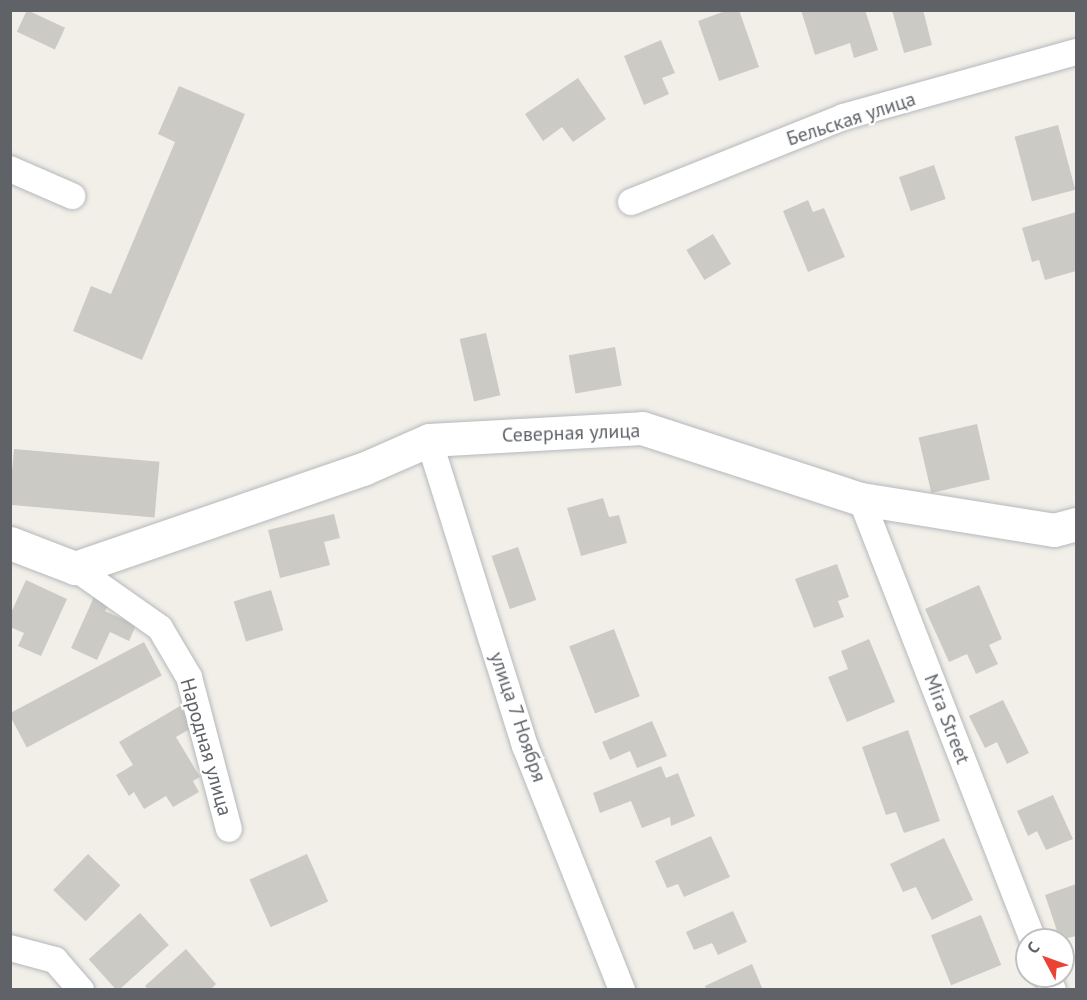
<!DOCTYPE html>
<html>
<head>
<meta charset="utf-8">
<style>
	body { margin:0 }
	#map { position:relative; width:1087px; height:1000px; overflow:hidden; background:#f1efe8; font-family:"PT Sans",sans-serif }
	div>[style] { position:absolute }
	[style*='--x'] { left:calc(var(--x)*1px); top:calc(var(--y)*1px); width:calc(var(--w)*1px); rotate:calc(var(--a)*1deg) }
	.building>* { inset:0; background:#cccac5; transform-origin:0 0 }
	.roads { filter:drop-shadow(0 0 2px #b5b8bc) drop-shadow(0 0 2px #b5b8bc) }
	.street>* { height:26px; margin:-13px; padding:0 13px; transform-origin:13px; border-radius:13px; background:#fff }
	.secondary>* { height:33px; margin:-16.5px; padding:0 16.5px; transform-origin:16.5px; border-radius:16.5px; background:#fff }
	span { translate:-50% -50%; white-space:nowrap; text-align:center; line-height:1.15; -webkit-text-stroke:4.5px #fff; paint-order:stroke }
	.street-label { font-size:20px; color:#5f6368 }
	.frame { position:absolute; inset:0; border:12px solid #5f6368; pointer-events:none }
	.north { position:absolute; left:1015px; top:928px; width:60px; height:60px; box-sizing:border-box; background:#fff; border:2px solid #bfc1c3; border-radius:50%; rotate:311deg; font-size:16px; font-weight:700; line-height:24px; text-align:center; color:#5f6368 }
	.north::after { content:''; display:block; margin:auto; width:21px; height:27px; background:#ea4335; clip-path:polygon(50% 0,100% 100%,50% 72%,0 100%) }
</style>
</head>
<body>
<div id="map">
	<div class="building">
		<div style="left:27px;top:10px;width:42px;height:24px;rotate:25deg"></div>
		<div style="clip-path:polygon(728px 10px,739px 10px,759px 67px,719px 81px,698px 21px)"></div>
		<div style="clip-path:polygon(801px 10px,865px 10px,878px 50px,854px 58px,850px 43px,815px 55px)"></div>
		<div style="clip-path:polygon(892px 10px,923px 10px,932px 45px,904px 53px)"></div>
		<div style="clip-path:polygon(661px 40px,675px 73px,662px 78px,669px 94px,644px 105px,624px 56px)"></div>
		<div style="clip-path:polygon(578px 78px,606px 119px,573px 142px,562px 127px,543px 141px,525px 114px)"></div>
		<div style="clip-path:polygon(179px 86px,245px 114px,142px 360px,73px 331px,91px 286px,111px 294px,175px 142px,158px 134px)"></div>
		<div style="left:1058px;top:125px;width:67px;height:45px;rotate:75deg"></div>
		<div style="left:934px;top:165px;width:36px;height:37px;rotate:71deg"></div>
		<div style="clip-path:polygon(808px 200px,813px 212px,824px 208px,845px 257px,808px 272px,783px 211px)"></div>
		<div style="clip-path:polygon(1076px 212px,1076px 271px,1045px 280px,1039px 260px,1032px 262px,1022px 228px)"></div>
		<div style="left:713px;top:234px;width:35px;height:31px;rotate:59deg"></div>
		<div style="left:486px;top:333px;width:64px;height:27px;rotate:77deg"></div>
		<div style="left:615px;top:347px;width:39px;height:47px;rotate:80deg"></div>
		<div style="left:977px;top:424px;width:57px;height:60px;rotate:77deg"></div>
		<div style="left:14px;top:449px;width:146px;height:56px;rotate:5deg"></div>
		<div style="clip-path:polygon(603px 498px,609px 517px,619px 515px,627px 543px,581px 556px,567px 508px)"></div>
		<div style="clip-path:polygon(334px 514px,340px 538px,324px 542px,330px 565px,280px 578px,268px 530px)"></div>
		<div style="left:518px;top:547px;width:56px;height:28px;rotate:71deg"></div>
		<div style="clip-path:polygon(837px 564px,849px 597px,838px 601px,844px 617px,814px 628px,795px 579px)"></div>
		<div style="clip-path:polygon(26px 580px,67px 599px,41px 656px,18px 646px,24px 633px,10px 627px,10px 615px)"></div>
		<div style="clip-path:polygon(979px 585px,1002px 639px,989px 645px,998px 664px,976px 674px,967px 654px,949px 662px,925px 609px)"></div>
		<div style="left:271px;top:590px;width:42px;height:39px;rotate:73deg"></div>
		<div style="clip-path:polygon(94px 597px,109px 604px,105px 611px,136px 625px,129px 641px,110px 632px,97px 660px,71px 648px)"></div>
		<div style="left:614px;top:629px;width:72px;height:48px;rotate:69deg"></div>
		<div style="clip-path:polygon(869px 639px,895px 702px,847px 722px,828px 677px,848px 669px,841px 651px)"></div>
		<div style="left:144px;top:642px;width:38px;height:153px;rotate:62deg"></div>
		<div style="clip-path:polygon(1003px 700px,1029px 753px,1007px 764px,997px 742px,985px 748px,969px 716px)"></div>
		<div style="clip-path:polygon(180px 706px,193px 727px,176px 737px,200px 777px,193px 781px,199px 792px,173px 807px,166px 796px,144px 809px,134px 792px,129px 796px,116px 775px,133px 765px,119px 742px)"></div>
		<div style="clip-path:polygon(652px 721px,667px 756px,637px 768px,630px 751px,610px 760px,602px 742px)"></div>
		<div style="clip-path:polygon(908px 730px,940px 821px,904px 833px,896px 812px,886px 815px,862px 747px)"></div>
		<div style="clip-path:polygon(661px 766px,666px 778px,678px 773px,695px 816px,671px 826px,670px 817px,642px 828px,631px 801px,600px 813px,593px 793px)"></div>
		<div style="clip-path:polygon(1053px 795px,1073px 839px,1046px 850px,1037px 831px,1028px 836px,1017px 811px)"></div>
		<div style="clip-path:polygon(711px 836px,730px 877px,684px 897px,678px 884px,667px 888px,655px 861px)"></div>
		<div style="clip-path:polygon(944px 838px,973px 900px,932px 920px,916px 887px,903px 892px,890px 864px)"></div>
		<div style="left:88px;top:854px;width:45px;height:50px;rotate:44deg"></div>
		<div style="left:307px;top:854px;width:52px;height:63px;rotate:66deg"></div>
		<div style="clip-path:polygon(1076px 884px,1076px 936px,1060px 940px,1045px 895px)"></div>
		<div style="clip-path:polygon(733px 911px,747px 942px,718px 955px,712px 943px,694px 950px,686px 932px)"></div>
		<div style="left:140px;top:913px;width:43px;height:69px;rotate:48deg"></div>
		<div style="left:981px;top:915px;width:54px;height:54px;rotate:68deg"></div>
		<div style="clip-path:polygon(186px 949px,216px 984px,210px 990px,149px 990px,145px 986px)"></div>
		<div style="clip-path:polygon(752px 964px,763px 990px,706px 990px,705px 986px)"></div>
	</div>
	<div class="roads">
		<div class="street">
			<div style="--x:10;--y:169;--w:68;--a:23.5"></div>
			<div style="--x:631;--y:202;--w:228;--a:-21.8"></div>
			<div style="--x:843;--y:117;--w:242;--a:-15.6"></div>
			<div style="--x:429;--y:440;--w:321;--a:72.6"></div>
			<div style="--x:525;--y:746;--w:263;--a:68.3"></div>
			<div style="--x:861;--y:499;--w:473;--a:68.7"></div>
			<div style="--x:75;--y:568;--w:104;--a:35.2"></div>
			<div style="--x:160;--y:628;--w:57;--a:59.4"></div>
			<div style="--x:189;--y:677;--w:157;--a:75.3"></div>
			<div style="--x:10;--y:948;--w:47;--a:14.9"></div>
			<div style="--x:55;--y:960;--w:40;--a:49"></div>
			<div style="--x:1047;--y:976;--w:15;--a:67"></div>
		</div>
		<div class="secondary">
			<div style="--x:10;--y:543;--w:70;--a:21"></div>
			<div style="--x:75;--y:568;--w:305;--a:-19"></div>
			<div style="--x:363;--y:469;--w:72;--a:-23.7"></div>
			<div style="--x:429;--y:440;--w:213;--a:-3.2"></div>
			<div style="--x:642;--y:428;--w:230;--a:18"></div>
			<div style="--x:861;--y:499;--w:195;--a:9.1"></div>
			<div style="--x:1054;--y:530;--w:23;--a:-15"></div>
		</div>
	</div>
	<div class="street-label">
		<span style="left:851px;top:119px;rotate:-18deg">Бельская улица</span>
		<span style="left:571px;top:433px;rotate:-2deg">Северная улица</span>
		<span style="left:518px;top:717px;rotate:71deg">улица 7 Ноября</span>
		<span style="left:947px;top:719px;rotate:69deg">Mira Street</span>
		<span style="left:206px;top:747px;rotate:74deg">Народная улица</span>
	</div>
	<div class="frame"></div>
	<div class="north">С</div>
</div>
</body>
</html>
